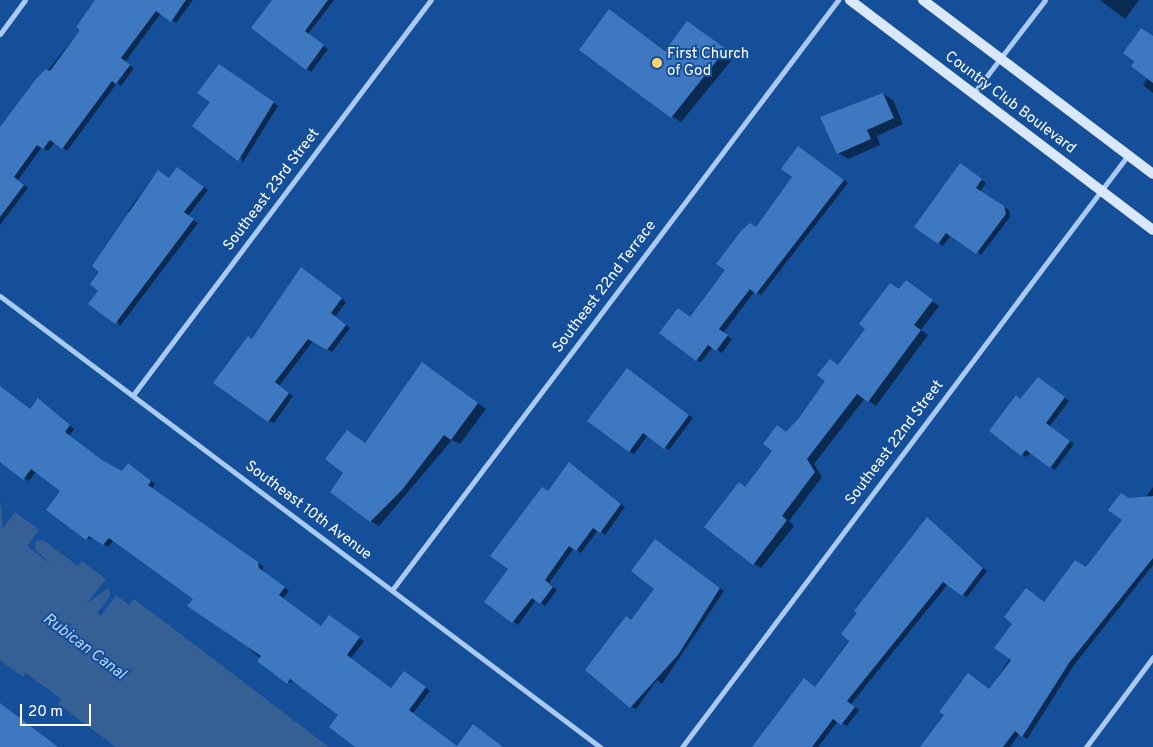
<!DOCTYPE html>
<style>
body{margin:0}
#map{position:relative;width:1153px;height:747px;overflow:hidden;background:#154f9a;font-family:Overpass,sans-serif}
div>[style]{position:absolute}
.water>*{inset:0;background:#365f96}
.pier>*{inset:0;background:#154f9a}
.shadow>*{inset:0;background:#0007}
.building>*{inset:0;background:#3d78c1}
.street>*{height:5px;margin:-2.5px;padding:0 2.5px;transform-origin:2.5px;border-radius:2.5px;background:#a9caf3}
.secondary>*{height:10px;margin:-5px;padding:0 5px;transform-origin:5px;border-radius:5px;background:#d9e8fc}
.dots>*{width:14px;height:14px;translate:-50% -50%;box-sizing:border-box;border:2px solid #154f9a;border-radius:50%}
span{translate:-50% -50%;white-space:nowrap;text-align:center;line-height:1.15;-webkit-text-stroke:4px #154f9a;paint-order:stroke}
.poi-label{font-size:15px;color:#fff}
.left{translate:0 -50%;text-align:left}
.street-label{font-size:15px;color:#fff}
.water-label{font-size:16px;color:#b6d4f9;font-style:italic}
.scale{position:absolute;left:20px;top:704px;width:71px;height:22px;box-sizing:border-box;border:2px solid #fff;border-top:0;padding-left:6px;font-size:15px;line-height:18px;white-space:nowrap;color:#fff;-webkit-text-stroke:4px #154f9a;paint-order:stroke}
</style>
<div id="map">
<div class="water">
<div style="clip-path:polygon(0 501px,166px 623px,329px 747px,116px 747px,93px 730px,0 660px)"></div>
</div>
<div class="pier">
<div style="clip-path:polygon(0 499px,21px 513px,15px 512px,3px 528px)"></div>
<div style="clip-path:polygon(26px 517px,83px 559px,78px 566px,43px 540px,35px 542px,36px 550px,52px 565px,27px 546px,39px 530px)"></div>
<div style="clip-path:polygon(106px 579px,135px 597px,129px 605px,116px 595px,101px 616px,97px 613px,110px 596px,109px 588px,86px 604px)"></div>
<div style="clip-path:polygon(11px 668px,23px 677px,26px 673px,61px 699px,56px 706px)"></div>
</div>
<div class="shadow">
<div style="clip-path:polygon(105px 0,193px 0,176px 23px,161px 13px,125px 62px,134px 68px,121px 86px,117px 83px,67px 151px,55px 142px,48px 151px,42px 147px,18px 180px,28px 188px,0 225px,0 129px)"></div>
<div style="clip-path:polygon(274px 0,334px 0,308px 34px,328px 49px,311px 72px,252px 28px)"></div>
<div style="clip-path:polygon(1100px 0,1139px 0,1125px 19px)"></div>
<div style="clip-path:polygon(610px 11px,666px 51px,688px 23px,735px 56px,681px 122px,671px 116px)"></div>
<div style="clip-path:polygon(1153px 38px,1153px 93px,1143px 85px,1148px 78px,1124px 53px)"></div>
<div style="clip-path:polygon(224px 68px,278px 106px,243px 162px,212px 102px)"></div>
<div style="clip-path:polygon(883px 94px,893px 100px,903px 124px,877px 136px,880px 145px,848px 159px,838px 153px)"></div>
<div style="clip-path:polygon(803px 150px,848px 183px,761px 295px,755px 291px,723px 333px,732px 339px,722px 353px,713px 347px,701px 362px,696px 360px,690px 318px,794px 177px)"></div>
<div style="clip-path:polygon(965px 167px,986px 183px,980px 192px,1009px 210px,1010px 217px,981px 255px,951px 235px,943px 246px,939px 243px)"></div>
<div style="clip-path:polygon(158px 171px,170px 179px,182px 171px,208px 190px,188px 216px,198px 223px,120px 326px,100px 290px,101px 271px,132px 214px,128px 211px)"></div>
<div style="clip-path:polygon(306px 271px,346px 302px,335px 317px,350px 328px,332px 352px,313px 341px,279px 386px,293px 396px,274px 423px,269px 421px,253px 341px)"></div>
<div style="clip-path:polygon(914px 286px,939px 306px,921px 330px,928px 335px,876px 406px,865px 398px,814px 464px,822px 477px,789px 521px,794px 526px,761px 568px,754px 564px,746px 488px,900px 290px)"></div>
<div style="clip-path:polygon(423px 363px,486px 409px,460px 444px,452px 440px,379px 526px,371px 521px,366px 444px)"></div>
<div style="clip-path:polygon(632px 372px,693px 418px,669px 450px,648px 435px,634px 454px,629px 451px)"></div>
<div style="clip-path:polygon(1043px 381px,1069px 401px,1050px 426px,1074px 444px,1055px 470px,1031px 452px,1027px 457px,1022px 455px,1021px 400px)"></div>
<div style="clip-path:polygon(0 387px,30px 410px,38px 399px,43px 402px,74px 429px,69px 436px,106px 464px,122px 473px,133px 467px,155px 484px,152px 489px,263px 566px,263px 572px,289px 591px,283px 598px,322px 627px,334px 619px,364px 641px,351px 658px,392px 689px,409px 675px,430px 691px,413px 713px,457px 747px,498px 747px,357px 747px,340px 715px,295px 681px,287px 683px,195px 599px,114px 540px,108px 547px,94px 538px,87px 539px,62px 491px,36px 472px,29px 481px,24px 478px)"></div>
<div style="clip-path:polygon(574px 466px,625px 507px,605px 535px,598px 530px,581px 553px,574px 548px,549px 583px,557px 590px,545px 606px,536px 600px,518px 625px,485px 602px,510px 569px,548px 492px)"></div>
<div style="clip-path:polygon(1153px 487px,1153px 565px,1074px 665px,1027px 739px,1019px 734px,1010px 747px,922px 747px,990px 690px,1044px 603px,1086px 568px,1123px 519px,1129px 500px,1145px 498px)"></div>
<div style="clip-path:polygon(932px 522px,987px 571px,967px 597px,948px 584px,851px 704px,859px 710px,847px 726px,838px 721px,818px 747px,754px 747px,815px 688px)"></div>
<div style="clip-path:polygon(660px 543px,724px 591px,662px 684px,657px 680px,636px 709px,631px 707px,631px 621px,656px 588px)"></div>
</div>
<div class="building">
<div style="clip-path:polygon(95px 0,186px 0,171px 22px,156px 11px,121px 58px,130px 65px,116px 84px,112px 81px,62px 149px,50px 140px,43px 149px,37px 145px,14px 177px,24px 185px,0 217px,0 127px,36px 79px,46px 69px,50px 71px,80px 30px,76px 27px)"></div>
<div style="clip-path:polygon(272px 0,328px 0,305px 31px,324px 45px,306px 70px,251px 28px)"></div>
<div style="clip-path:polygon(609px 9px,665px 51px,687px 21px,726px 49px,671px 118px,579px 50px)"></div>
<div style="clip-path:polygon(1141px 28px,1153px 36px,1153px 83px,1131px 66px,1134px 62px,1123px 53px)"></div>
<div style="clip-path:polygon(219px 64px,274px 102px,238px 161px,192px 126px,210px 102px,197px 93px)"></div>
<div style="clip-path:polygon(883px 93px,894px 118px,867px 130px,871px 139px,837px 154px,820px 117px)"></div>
<div style="clip-path:polygon(798px 146px,844px 180px,756px 294px,750px 289px,719px 329px,728px 335px,716px 351px,708px 345px,696px 361px,659px 333px,678px 308px,690px 317px,725px 270px,716px 264px,741px 231px,750px 223px,756px 227px,792px 177px,781px 169px)"></div>
<div style="clip-path:polygon(960px 163px,982px 179px,976px 188px,1004px 206px,1006px 214px,976px 254px,946px 233px,938px 244px,914px 227px)"></div>
<div style="clip-path:polygon(177px 167px,204px 187px,184px 212px,194px 219px,115px 324px,88px 304px,98px 291px,90px 284px,99px 272px,92px 266px,158px 170px,169px 178px)"></div>
<div style="clip-path:polygon(301px 267px,342px 298px,331px 313px,346px 325px,327px 350px,308px 339px,275px 382px,289px 393px,268px 422px,213px 383px,248px 336px,252px 339px)"></div>
<div style="clip-path:polygon(906px 280px,933px 300px,914px 325px,921px 330px,868px 402px,857px 394px,807px 459px,815px 472px,782px 516px,787px 520px,753px 565px,704px 527px,739px 482px,745px 487px,772px 451px,763px 444px,777px 425px,786px 432px,799px 418px,825px 381px,817px 375px,830px 359px,838px 365px,865px 329px,859px 324px,890px 283px,899px 289px)"></div>
<div style="clip-path:polygon(422px 362px,478px 403px,451px 440px,444px 435px,402px 490px,370px 522px,330px 492px,343px 473px,325px 459px,347px 430px,365px 443px)"></div>
<div style="clip-path:polygon(627px 368px,689px 415px,664px 449px,643px 433px,629px 452px,587px 421px)"></div>
<div style="clip-path:polygon(1038px 377px,1065px 397px,1046px 423px,1070px 441px,1050px 468px,1026px 450px,1021px 456px,989px 431px,1016px 395px,1020px 399px)"></div>
<div style="clip-path:polygon(0 386px,30px 409px,38px 398px,70px 425px,65px 432px,102px 460px,122px 471px,128px 463px,151px 481px,148px 485px,258px 562px,259px 568px,285px 587px,279px 595px,321px 626px,329px 615px,360px 637px,347px 655px,391px 688px,404px 671px,426px 687px,409px 710px,457px 746px,473px 724px,503px 747px,355px 747px,329px 727px,338px 715px,290px 679px,287px 684px,257px 661px,261px 656px,187px 606px,193px 599px,109px 538px,103px 545px,89px 536px,86px 540px,46px 510px,60px 491px,31px 469px,23px 480px,0 462px)"></div>
<div style="clip-path:polygon(569px 462px,621px 504px,600px 533px,593px 528px,576px 551px,569px 546px,545px 580px,553px 587px,540px 604px,532px 598px,512px 623px,484px 602px,508px 569px,490px 556px,542px 487px,548px 491px)"></div>
<div style="clip-path:polygon(1121px 493px,1129px 498px,1153px 496px,1153px 558px,1069px 663px,1022px 737px,1015px 731px,1003px 747px,920px 747px,944px 715px,939px 712px,968px 673px,989px 689px,1011px 660px,994px 648px,1012px 624px,1004px 617px,1026px 588px,1044px 602px,1075px 560px,1086px 567px,1122px 520px,1108px 510px)"></div>
<div style="clip-path:polygon(927px 517px,983px 568px,962px 596px,943px 582px,847px 701px,855px 707px,841px 725px,833px 719px,812px 747px,752px 747px,804px 678px,815px 687px,849px 641px,841px 634px,857px 613px,854px 611px)"></div>
<div style="clip-path:polygon(655px 539px,720px 588px,678px 655px,630px 708px,585px 670px,626px 616px,631px 620px,654px 589px,631px 571px)"></div>
<div style="clip-path:polygon(0 703px,58px 747px,0 747px)"></div>
</div>
<div class="street">
<div style="left:0;top:34px;width:42px;rotate:-53.7deg"></div>
<div style="left:973px;top:94px;width:118px;rotate:-52.5deg"></div>
<div style="left:0;top:296px;width:751px;rotate:36.93deg"></div>
<div style="left:133px;top:395px;width:495px;rotate:-53deg"></div>
<div style="left:392px;top:590px;width:740px;rotate:-52.91deg"></div>
<div style="left:682px;top:747px;width:741px;rotate:-53.01deg"></div>
<div style="left:1086px;top:747px;width:112px;rotate:-53.3deg"></div>
</div>
<div class="secondary">
<div style="left:850px;top:0;width:380px;rotate:37.2deg"></div>
<div style="left:923px;top:0;width:288px;rotate:37.1deg"></div>
</div>
<div class="dots">
<div style="left:657px;top:63px;background:#ffd46b"></div>
</div>
<div class="poi-label">
<span class="left" style="left:667px;top:63px">First Church<br>of God</span>
</div>
<div class="street-label">
<span style="left:1010px;top:103px;rotate:37deg">Country Club Boulevard</span>
<span style="left:272px;top:190px;rotate:-53deg">Southeast 23rd Street</span>
<span style="left:605px;top:287px;rotate:-53deg">Southeast 22nd Terrace</span>
<span style="left:895px;top:443px;rotate:-53deg">Southeast 22nd Street</span>
<span style="left:308px;top:511px;rotate:37deg">Southeast 10th Avenue</span>
</div>
<div class="water-label">
<span style="left:84px;top:647px;rotate:37deg">Rubican Canal</span>
</div>
<div class="scale">20 m</div>
</div>
